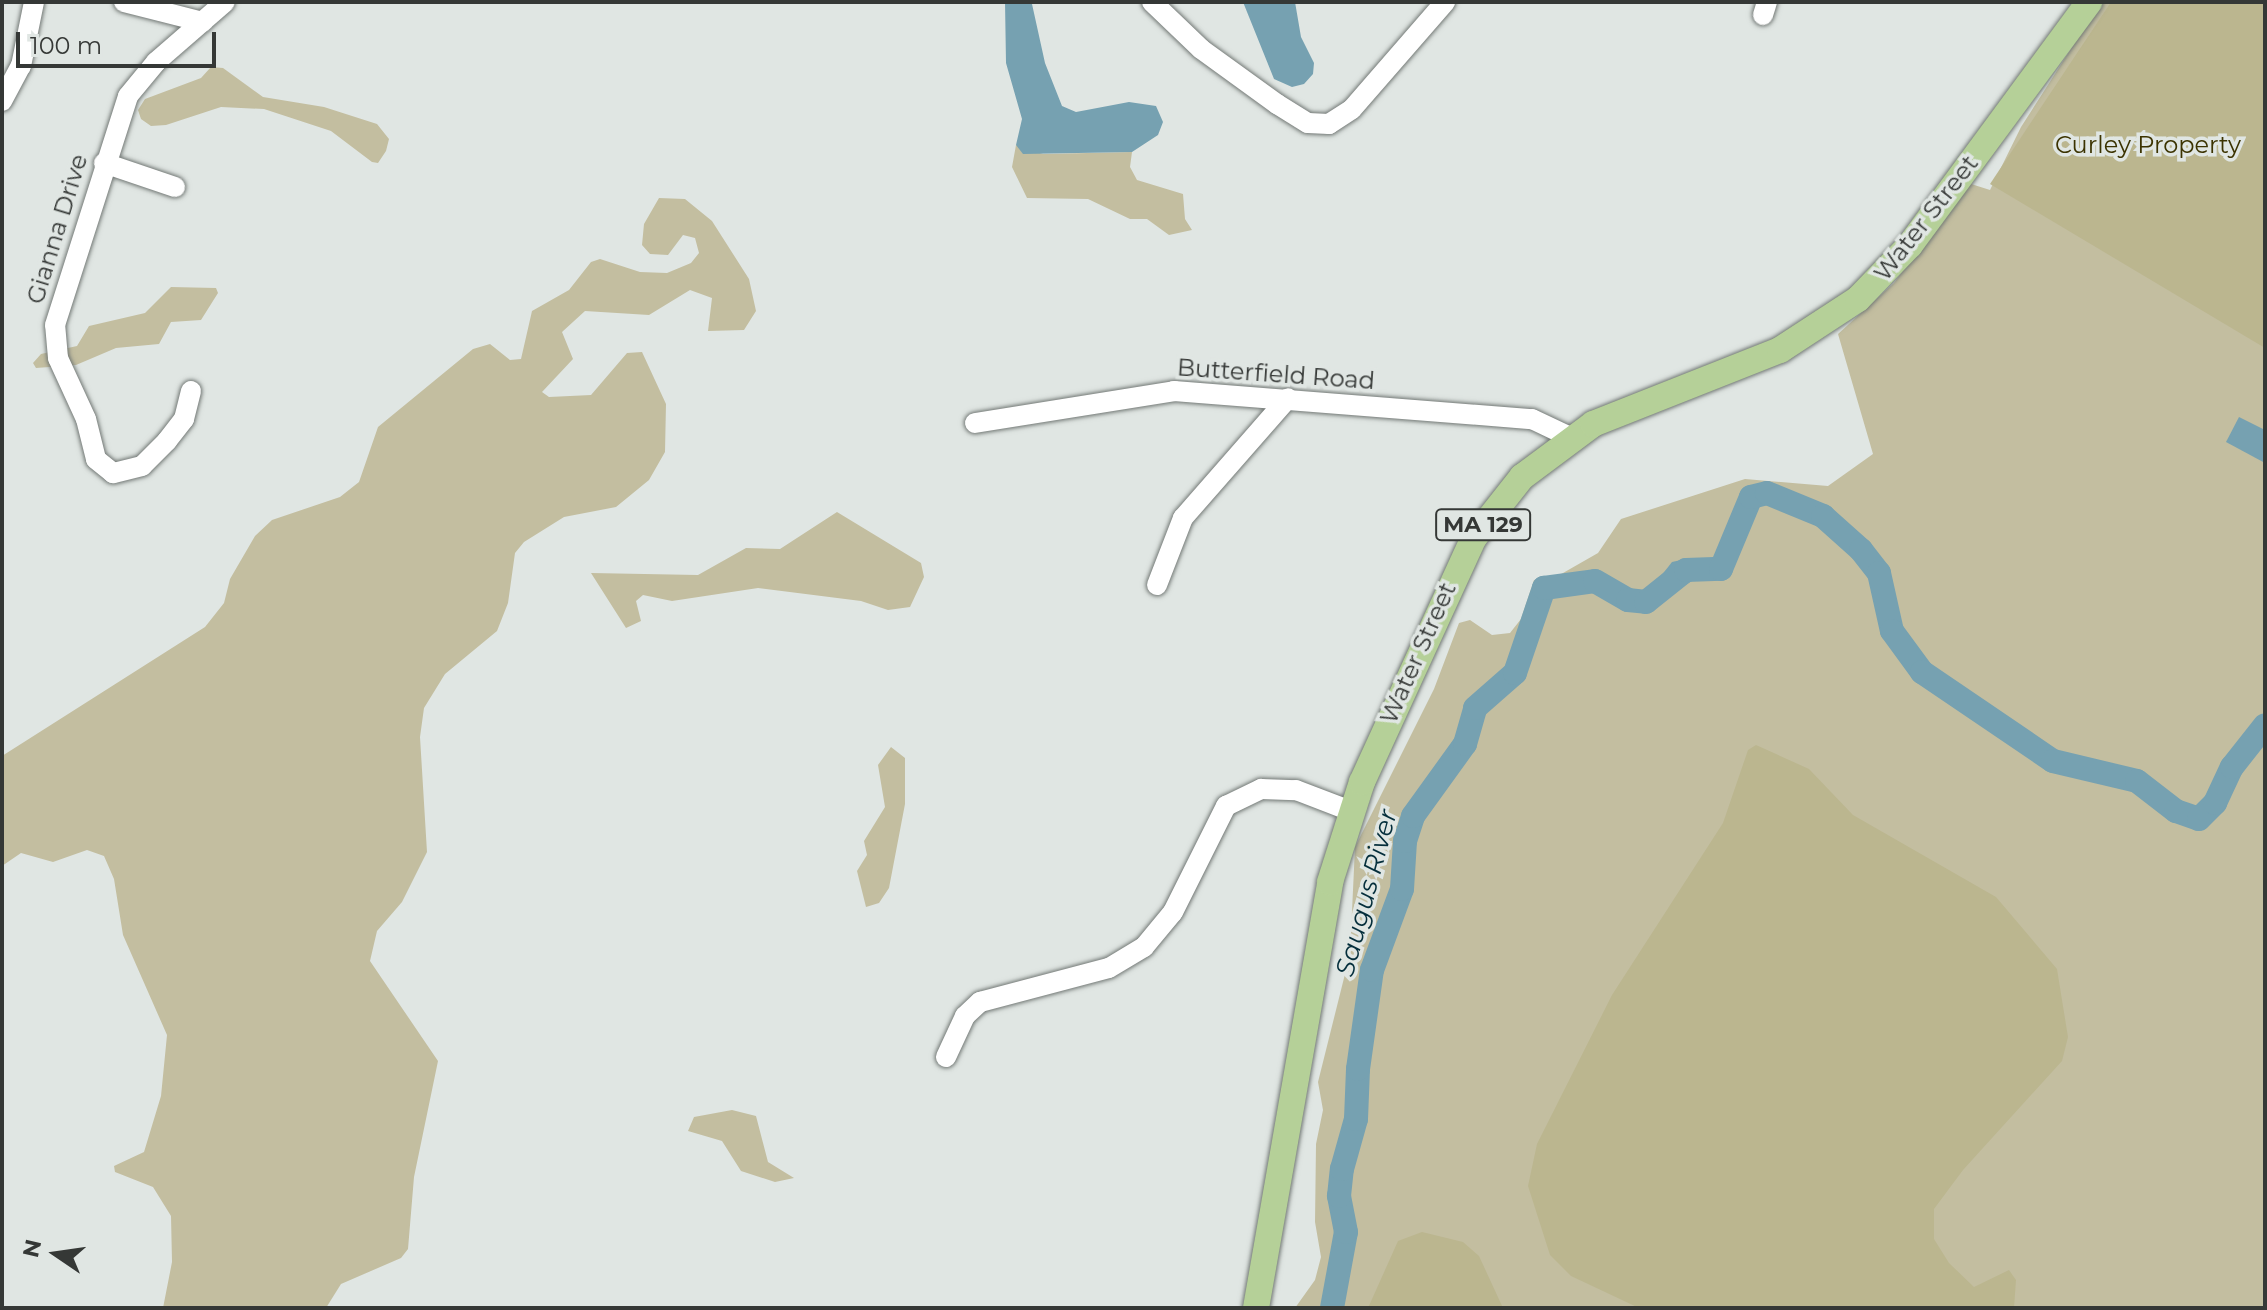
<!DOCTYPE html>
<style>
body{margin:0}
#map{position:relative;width:2267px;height:1310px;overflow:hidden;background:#e0e6e3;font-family:Montserrat,sans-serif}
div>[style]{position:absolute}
.green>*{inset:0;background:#c3bea0}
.forest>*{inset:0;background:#bbb68f}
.water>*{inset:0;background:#76a1b1}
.river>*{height:24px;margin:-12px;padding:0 12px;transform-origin:12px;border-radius:12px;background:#76a1b1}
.roads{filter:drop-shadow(0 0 2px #737976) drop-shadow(0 0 2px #737976)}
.minor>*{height:20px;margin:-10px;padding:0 10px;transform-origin:10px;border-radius:10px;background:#fff}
.major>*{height:26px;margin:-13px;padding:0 13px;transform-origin:13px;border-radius:13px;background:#b5d098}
span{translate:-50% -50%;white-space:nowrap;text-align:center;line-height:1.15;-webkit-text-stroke:7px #e0e6e3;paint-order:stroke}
.shield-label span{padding:2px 6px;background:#e0e6e3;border:2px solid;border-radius:6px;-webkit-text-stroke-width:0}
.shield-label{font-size:22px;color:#353836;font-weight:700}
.park-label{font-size:24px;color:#3b3301}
.street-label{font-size:24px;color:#353836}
.water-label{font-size:26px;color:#042e3b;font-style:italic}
.frame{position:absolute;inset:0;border:4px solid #353836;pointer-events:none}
.north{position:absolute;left:16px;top:1214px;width:80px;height:80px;-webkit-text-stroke:6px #e0e6e3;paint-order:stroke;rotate:283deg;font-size:22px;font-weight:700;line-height:32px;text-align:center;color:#353836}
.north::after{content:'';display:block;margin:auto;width:28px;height:36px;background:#353836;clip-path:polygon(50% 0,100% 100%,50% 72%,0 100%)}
.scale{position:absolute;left:16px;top:32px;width:200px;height:36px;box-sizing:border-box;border:4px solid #353836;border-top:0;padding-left:10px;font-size:24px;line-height:28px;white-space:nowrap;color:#353836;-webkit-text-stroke:6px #e0e6e3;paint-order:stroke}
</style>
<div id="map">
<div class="green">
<div style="clip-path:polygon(2101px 2px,2265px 2px,2265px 1308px,1295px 1308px,1315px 1280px,1321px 1257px,1315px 1222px,1316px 1144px,1323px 1110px,1318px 1082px,1350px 954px,1355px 847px,1434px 689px,1459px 623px,1470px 620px,1492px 635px,1510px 633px,1521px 619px,1534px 580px,1556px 577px,1598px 553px,1621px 519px,1745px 479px,1828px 486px,1873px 454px,1838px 334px,1894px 283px,1968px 183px,1990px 190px,2021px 127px)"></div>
<div style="clip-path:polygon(211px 67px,223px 68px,263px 97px,324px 107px,377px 124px,389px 139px,386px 151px,378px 163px,372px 162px,331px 131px,264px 109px,221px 107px,166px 125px,151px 126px,141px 119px,138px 110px,145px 99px,201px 78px)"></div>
<div style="clip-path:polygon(1016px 145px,1043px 154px,1132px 152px,1130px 167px,1137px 180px,1183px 194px,1185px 219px,1192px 230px,1169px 235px,1147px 219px,1130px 219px,1088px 199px,1027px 198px,1012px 167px)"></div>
<div style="clip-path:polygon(659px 198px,685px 199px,712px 221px,749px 279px,756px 311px,744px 330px,708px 331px,712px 298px,690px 290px,649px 315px,585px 311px,562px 332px,573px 359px,542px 392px,549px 397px,591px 395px,627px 353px,642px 352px,666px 404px,665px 452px,649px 480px,616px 507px,564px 517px,524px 542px,515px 553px,508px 603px,497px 631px,445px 674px,424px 708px,420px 737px,427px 852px,402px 902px,377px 931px,370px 961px,438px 1061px,414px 1177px,408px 1249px,401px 1258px,341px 1284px,326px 1308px,163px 1308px,172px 1262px,171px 1216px,153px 1187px,115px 1172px,114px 1166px,144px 1152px,161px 1096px,167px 1035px,123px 935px,114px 879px,104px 856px,87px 850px,53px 862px,21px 853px,2px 866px,2px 756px,205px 627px,224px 603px,230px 579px,255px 536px,272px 520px,340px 497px,359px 482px,378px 427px,473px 349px,490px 344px,510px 360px,521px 359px,532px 311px,569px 290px,591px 262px,600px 259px,640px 272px,667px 273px,691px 263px,699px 253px,695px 238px,683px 235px,668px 255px,650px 254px,642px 245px,644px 224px)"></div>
<div style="clip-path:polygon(171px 287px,216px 288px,218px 293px,201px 320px,171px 322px,159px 344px,116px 348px,76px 365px,36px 368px,33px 363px,41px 354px,77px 346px,89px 326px,145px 313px)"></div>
<div style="clip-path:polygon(837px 512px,921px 563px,924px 577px,910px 607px,888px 610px,861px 601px,758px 588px,672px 601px,643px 595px,636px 601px,641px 621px,626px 628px,591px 573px,698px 575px,746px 548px,780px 549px)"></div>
<div style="clip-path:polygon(891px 747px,905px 758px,905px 804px,889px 888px,879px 903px,866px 907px,857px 871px,867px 855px,864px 841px,885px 807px,878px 765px)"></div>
<div style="clip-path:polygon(732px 1110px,756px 1116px,768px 1162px,794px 1178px,775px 1182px,741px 1171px,722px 1141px,688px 1131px,694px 1117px)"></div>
</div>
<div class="forest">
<div style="clip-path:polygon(2111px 2px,2265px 2px,2265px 348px,1990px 184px)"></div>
<div style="clip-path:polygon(1756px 745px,1809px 769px,1853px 815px,1996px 897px,2057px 969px,2068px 1037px,2062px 1061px,1963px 1170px,1934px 1209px,1934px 1239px,1949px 1263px,1974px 1287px,2009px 1270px,2016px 1280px,2014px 1308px,1639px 1308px,1571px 1276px,1550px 1255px,1528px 1186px,1537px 1144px,1612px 995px,1723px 823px,1748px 750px)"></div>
<div style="clip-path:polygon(1422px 1232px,1463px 1242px,1479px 1256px,1503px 1308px,1368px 1308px,1398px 1241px)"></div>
</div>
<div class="water">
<div style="clip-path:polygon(1005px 2px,1032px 4px,1045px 63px,1062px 106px,1076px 112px,1129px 102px,1156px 106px,1163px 122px,1158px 135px,1132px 152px,1023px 154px,1016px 145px,1022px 119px,1006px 63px)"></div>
<div style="clip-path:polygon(1243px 2px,1295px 2px,1301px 37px,1314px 63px,1313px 74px,1304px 84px,1292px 87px,1274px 79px)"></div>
<div style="clip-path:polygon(2239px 417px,2265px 430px,2265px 463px,2226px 442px)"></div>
<div style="clip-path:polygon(1690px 558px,1711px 570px,1654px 603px,1639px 604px,1672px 562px)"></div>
</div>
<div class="river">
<div style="left:1332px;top:1308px;width:77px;rotate:-79.6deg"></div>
<div style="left:1346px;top:1232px;width:37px;rotate:-101deg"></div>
<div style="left:1339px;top:1196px;width:27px;rotate:-84deg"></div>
<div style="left:1342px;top:1169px;width:52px;rotate:-74.4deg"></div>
<div style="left:1356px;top:1119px;width:50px;rotate:-87.7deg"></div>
<div style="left:1358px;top:1069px;width:100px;rotate:-82deg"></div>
<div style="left:1372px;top:970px;width:86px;rotate:-69.7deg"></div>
<div style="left:1402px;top:889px;width:48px;rotate:-86.4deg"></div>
<div style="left:1405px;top:841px;width:26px;rotate:-72deg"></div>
<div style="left:1413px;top:816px;width:89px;rotate:-54.2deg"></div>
<div style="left:1465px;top:744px;width:37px;rotate:-74deg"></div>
<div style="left:1475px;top:708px;width:53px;rotate:-41.2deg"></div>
<div style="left:1515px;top:673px;width:90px;rotate:-71.2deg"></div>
<div style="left:1544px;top:588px;width:51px;rotate:-7.8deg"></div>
<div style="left:1595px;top:581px;width:38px;rotate:30deg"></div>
<div style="left:1628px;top:600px;width:18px;rotate:6deg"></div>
<div style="left:1646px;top:602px;width:51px;rotate:-38.7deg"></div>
<div style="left:1686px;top:570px;width:35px;rotate:-2deg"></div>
<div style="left:1721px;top:569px;width:78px;rotate:-67.4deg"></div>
<div style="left:1751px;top:497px;width:16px;rotate:-14deg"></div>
<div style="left:1767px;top:493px;width:61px;rotate:22.3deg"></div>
<div style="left:1823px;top:516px;width:51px;rotate:41.8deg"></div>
<div style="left:1861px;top:550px;width:29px;rotate:52deg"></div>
<div style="left:1879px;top:573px;width:59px;rotate:77.4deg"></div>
<div style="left:1892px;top:631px;width:51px;rotate:53.8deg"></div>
<div style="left:1922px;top:672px;width:158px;rotate:34.2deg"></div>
<div style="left:2053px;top:761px;width:86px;rotate:13.4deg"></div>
<div style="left:2137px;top:781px;width:49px;rotate:37.6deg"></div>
<div style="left:2176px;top:811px;width:24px;rotate:19deg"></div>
<div style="left:2199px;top:819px;width:23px;rotate:-45deg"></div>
<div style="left:2215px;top:803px;width:40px;rotate:-65deg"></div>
<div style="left:2232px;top:767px;width:53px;rotate:-51.8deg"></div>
</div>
<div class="roads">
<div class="minor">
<div style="left:124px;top:2px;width:81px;rotate:14.2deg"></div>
<div style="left:1152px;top:2px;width:68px;rotate:43.8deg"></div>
<div style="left:1201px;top:49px;width:94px;rotate:35.9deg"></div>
<div style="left:1277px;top:104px;width:36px;rotate:32deg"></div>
<div style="left:1308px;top:123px;width:21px;rotate:3deg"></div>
<div style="left:1329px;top:124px;width:27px;rotate:-33deg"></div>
<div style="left:1352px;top:109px;width:142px;rotate:-49deg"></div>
<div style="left:1763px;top:15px;width:14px;rotate:-73deg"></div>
<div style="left:2px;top:101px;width:40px;rotate:-62deg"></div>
<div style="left:21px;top:66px;width:65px;rotate:-78.5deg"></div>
<div style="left:104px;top:163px;width:75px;rotate:18.7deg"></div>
<div style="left:191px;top:391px;width:29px;rotate:104deg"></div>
<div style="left:184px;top:419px;width:28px;rotate:128deg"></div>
<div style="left:167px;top:441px;width:35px;rotate:135deg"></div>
<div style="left:142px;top:466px;width:30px;rotate:166deg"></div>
<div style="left:113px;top:473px;width:22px;rotate:-141deg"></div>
<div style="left:96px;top:459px;width:41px;rotate:-104deg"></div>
<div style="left:86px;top:419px;width:67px;rotate:-114.7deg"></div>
<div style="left:58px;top:358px;width:33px;rotate:-95deg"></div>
<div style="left:55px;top:325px;width:240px;rotate:-72.3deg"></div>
<div style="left:128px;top:96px;width:44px;rotate:-50.5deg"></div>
<div style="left:156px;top:62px;width:91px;rotate:-41deg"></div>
<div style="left:975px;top:423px;width:202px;rotate:-9.1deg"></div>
<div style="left:1174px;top:391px;width:359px;rotate:4.5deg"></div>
<div style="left:1532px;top:419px;width:44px;rotate:25.4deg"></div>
<div style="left:1157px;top:585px;width:72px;rotate:-68.8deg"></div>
<div style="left:1183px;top:518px;width:159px;rotate:-48.8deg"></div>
<div style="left:946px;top:1057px;width:45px;rotate:-65.1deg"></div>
<div style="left:965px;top:1016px;width:21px;rotate:-43deg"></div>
<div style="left:980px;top:1002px;width:133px;rotate:-14.8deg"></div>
<div style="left:1109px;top:968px;width:41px;rotate:-31deg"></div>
<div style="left:1144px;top:947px;width:45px;rotate:-50.4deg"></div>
<div style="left:1173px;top:912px;width:119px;rotate:-63.4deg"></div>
<div style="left:1226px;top:806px;width:39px;rotate:-26deg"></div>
<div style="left:1261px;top:789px;width:35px;rotate:2deg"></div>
<div style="left:1296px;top:790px;width:59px;rotate:20.9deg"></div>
</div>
<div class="major">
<div style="left:1256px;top:1308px;width:432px;rotate:-80.1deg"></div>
<div style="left:1330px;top:882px;width:105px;rotate:-72.3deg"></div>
<div style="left:1362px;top:782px;width:267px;rotate:-65.4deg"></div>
<div style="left:1473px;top:539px;width:79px;rotate:-51.7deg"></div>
<div style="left:1522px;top:477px;width:89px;rotate:-36.7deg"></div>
<div style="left:1593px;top:424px;width:201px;rotate:-21.6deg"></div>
<div style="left:1780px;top:350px;width:93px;rotate:-33.2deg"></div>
<div style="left:1858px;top:299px;width:75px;rotate:-46.1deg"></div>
<div style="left:1910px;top:245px;width:302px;rotate:-53.6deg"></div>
</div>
</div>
<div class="shield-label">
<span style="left:1483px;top:525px">MA 129</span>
</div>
<div class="park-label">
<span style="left:2148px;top:145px">Curley Property</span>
</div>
<div class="street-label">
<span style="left:1926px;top:218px;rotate:-52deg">Water Street</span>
<span style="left:57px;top:229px;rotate:-73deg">Gianna Drive</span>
<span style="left:1276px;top:374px;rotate:4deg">Butterfield Road</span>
<span style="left:1418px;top:653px;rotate:-66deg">Water Street</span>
</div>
<div class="water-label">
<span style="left:1367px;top:893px;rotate:-75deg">Saugus River</span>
</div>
<div class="frame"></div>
<div class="north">N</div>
<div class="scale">100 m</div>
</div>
